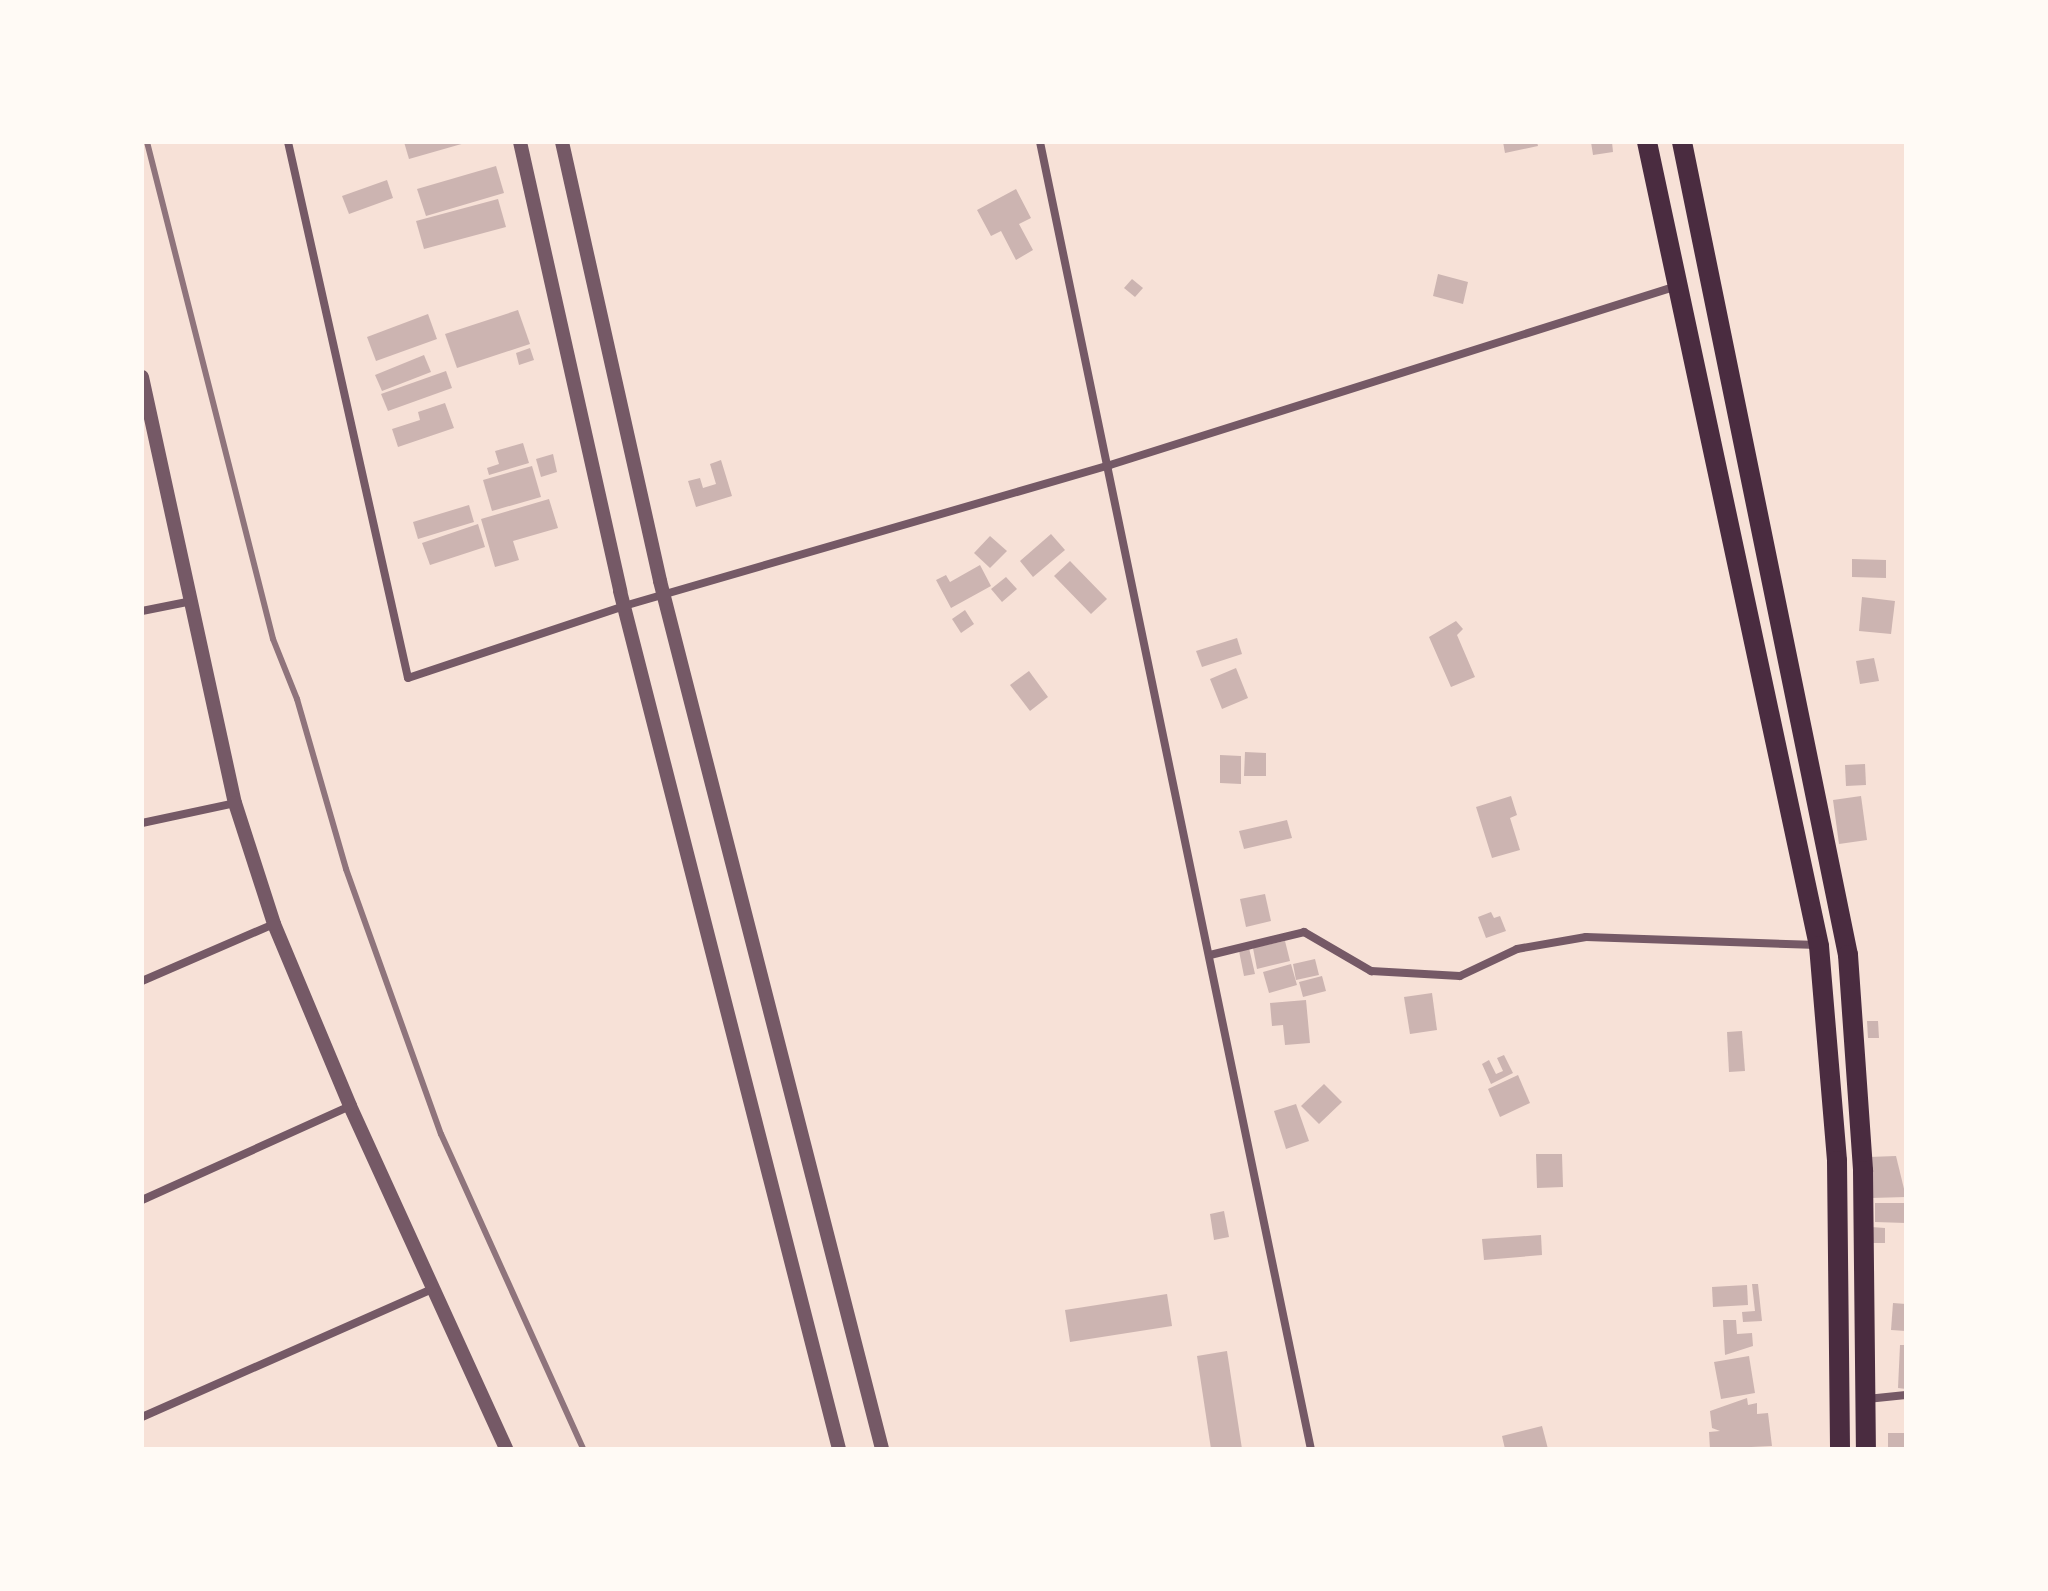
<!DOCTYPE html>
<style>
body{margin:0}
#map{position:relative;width:2048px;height:1591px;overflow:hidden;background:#f7e1d7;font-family:Manrope,sans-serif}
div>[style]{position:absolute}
.building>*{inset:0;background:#ccb4b1}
.minor>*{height:8px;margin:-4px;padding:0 4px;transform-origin:4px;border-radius:4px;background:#755966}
.tertiary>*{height:14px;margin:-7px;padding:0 7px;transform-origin:7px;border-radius:7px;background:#755966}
.trunk>*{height:20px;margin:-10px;padding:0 10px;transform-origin:10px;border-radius:10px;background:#4a2c40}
.rail>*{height:6px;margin:-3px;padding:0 3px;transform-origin:3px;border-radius:3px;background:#8f747c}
span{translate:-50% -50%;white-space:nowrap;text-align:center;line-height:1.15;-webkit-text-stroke:8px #fffaf5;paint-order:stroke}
.frame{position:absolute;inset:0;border:144px solid #fffaf5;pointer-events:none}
</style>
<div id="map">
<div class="building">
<div style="clip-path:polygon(404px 142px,465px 142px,465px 143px,409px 159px)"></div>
<div style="clip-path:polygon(1503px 142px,1537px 142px,1538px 146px,1505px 153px)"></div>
<div style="clip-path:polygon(1591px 142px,1612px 142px,1613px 152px,1593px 155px)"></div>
<div style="clip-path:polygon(496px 166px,504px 193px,426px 216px,417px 189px)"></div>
<div style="clip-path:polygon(387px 180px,393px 198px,349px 214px,342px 196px)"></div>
<div style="clip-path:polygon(1016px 189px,1031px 218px,1019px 224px,1033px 250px,1016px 260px,1001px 231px,991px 236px,977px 210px)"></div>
<div style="clip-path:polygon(498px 199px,506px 227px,424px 249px,416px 221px)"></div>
<div style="clip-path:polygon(1438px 274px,1468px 282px,1463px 304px,1433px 296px)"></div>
<div style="clip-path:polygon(1132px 279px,1143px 288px,1135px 297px,1124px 288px)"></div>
<div style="clip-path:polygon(518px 310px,530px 344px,457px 368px,445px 334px)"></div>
<div style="clip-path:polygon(428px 314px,437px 339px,376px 361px,367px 337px)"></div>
<div style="clip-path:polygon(530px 348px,534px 360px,519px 365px,516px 353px)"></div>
<div style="clip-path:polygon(424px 355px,431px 372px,382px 391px,375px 375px)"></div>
<div style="clip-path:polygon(446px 371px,452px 388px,388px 411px,381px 394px)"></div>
<div style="clip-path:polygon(445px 403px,454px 428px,398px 447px,392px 429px,420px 420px,418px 412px)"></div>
<div style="clip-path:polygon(523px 443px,529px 463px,489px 475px,487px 468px,499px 464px,495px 451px)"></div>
<div style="clip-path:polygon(553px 454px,557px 472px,541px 477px,536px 459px)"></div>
<div style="clip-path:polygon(721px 460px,732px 496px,696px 507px,688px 481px,700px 478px,703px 488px,716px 484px,710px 464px)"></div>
<div style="clip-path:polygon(532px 466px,541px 497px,492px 511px,483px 480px)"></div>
<div style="clip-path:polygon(549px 499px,558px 528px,513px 541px,519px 560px,495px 567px,481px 519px)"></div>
<div style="clip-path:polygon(469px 505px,474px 522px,418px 539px,413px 522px)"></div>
<div style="clip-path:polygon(478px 524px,485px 547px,430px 565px,422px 543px)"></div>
<div style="clip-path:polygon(1051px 534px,1065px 550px,1033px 577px,1020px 561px)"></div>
<div style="clip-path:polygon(990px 536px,1007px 551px,990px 568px,974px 553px)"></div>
<div style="clip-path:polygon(1852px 559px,1886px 560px,1886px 578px,1852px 577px)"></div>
<div style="clip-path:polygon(1070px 561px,1107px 599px,1091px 614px,1054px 576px)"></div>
<div style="clip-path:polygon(980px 565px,991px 586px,951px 608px,936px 580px,946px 575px,950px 582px)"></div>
<div style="clip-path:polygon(1006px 577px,1017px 589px,1002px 602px,991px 589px)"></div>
<div style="clip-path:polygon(1862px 597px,1895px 601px,1891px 634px,1859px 631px)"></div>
<div style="clip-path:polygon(965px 610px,974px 624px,961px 633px,952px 619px)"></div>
<div style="clip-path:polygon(1456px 621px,1463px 629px,1457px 635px,1475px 677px,1451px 687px,1429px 637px)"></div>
<div style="clip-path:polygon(1237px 638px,1242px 654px,1202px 667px,1196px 651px)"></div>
<div style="clip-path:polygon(1874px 658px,1879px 681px,1860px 684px,1856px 661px)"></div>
<div style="clip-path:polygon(1236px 668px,1248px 698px,1222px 709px,1210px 679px)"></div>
<div style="clip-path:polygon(1029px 671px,1048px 697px,1030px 711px,1010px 685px)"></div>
<div style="clip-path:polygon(1245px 752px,1266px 753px,1266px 776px,1244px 776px)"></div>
<div style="clip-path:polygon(1220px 755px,1241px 756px,1241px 784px,1220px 783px)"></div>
<div style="clip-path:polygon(1865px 764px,1866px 785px,1846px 786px,1845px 765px)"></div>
<div style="clip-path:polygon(1511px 796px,1517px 815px,1510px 818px,1520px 850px,1492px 858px,1476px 807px)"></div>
<div style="clip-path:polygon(1861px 796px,1867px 840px,1839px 844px,1833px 800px)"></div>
<div style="clip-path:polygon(1287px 820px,1292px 838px,1244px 849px,1239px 831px)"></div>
<div style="clip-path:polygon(1265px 894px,1271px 921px,1246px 927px,1240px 899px)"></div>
<div style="clip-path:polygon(1491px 912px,1494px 918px,1500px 916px,1506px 931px,1486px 938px,1478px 917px)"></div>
<div style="clip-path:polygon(1285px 941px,1290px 961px,1257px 969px,1253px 948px)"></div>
<div style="clip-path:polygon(1249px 948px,1255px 974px,1244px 976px,1239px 951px)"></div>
<div style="clip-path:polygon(1315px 959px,1319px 975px,1296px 980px,1293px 964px)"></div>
<div style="clip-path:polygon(1291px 964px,1297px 985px,1269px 993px,1263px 972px)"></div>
<div style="clip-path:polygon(1322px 976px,1326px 991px,1303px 997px,1299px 982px)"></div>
<div style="clip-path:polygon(1432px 993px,1437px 1030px,1410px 1034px,1404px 997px)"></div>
<div style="clip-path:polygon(1306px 1000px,1310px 1043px,1285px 1045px,1283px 1025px,1272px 1026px,1270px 1003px)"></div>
<div style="clip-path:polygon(1867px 1021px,1878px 1021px,1879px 1038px,1868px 1038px)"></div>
<div style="clip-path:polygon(1742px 1031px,1745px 1071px,1729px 1072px,1727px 1032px)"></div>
<div style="clip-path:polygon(1504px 1055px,1513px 1073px,1491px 1084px,1482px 1064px,1489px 1060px,1496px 1074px,1503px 1071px,1497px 1058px)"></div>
<div style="clip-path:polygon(1518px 1075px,1530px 1103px,1500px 1117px,1488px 1089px)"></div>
<div style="clip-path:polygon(1324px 1084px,1342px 1102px,1319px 1124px,1301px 1106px)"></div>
<div style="clip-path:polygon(1296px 1104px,1309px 1141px,1286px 1149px,1274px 1111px)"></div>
<div style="clip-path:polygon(1536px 1154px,1562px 1154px,1563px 1187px,1537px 1188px)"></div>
<div style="clip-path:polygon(1896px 1156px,1906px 1197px,1871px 1198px,1869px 1157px)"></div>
<div style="clip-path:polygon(1875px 1203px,1906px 1203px,1906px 1223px,1875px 1222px)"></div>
<div style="clip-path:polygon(1224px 1211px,1229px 1237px,1214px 1240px,1210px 1214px)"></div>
<div style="clip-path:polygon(1871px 1227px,1885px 1228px,1885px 1243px,1871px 1243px)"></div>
<div style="clip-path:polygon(1541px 1235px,1542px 1255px,1484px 1260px,1482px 1239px)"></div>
<div style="clip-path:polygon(1752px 1284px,1758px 1284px,1762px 1321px,1743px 1322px,1742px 1312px,1755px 1311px)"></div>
<div style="clip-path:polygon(1747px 1285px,1748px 1305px,1713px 1307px,1712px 1287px)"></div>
<div style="clip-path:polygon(1167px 1294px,1172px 1326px,1070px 1342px,1065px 1310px)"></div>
<div style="clip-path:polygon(1893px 1303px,1906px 1304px,1906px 1331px,1891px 1330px)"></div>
<div style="clip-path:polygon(1723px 1320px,1736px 1320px,1737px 1334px,1752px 1333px,1753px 1346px,1725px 1355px)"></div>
<div style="clip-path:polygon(1900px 1345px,1906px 1345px,1906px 1389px,1898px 1388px)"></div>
<div style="clip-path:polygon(1227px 1351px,1242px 1449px,1211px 1449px,1197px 1356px)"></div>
<div style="clip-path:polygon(1749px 1356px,1755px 1393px,1721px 1399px,1714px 1362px)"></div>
<div style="clip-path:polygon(1747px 1398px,1748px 1405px,1757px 1403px,1757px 1414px,1768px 1413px,1772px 1446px,1710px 1449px,1709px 1432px,1720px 1431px,1712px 1428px,1710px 1411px)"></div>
<div style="clip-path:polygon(1542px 1426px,1548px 1449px,1505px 1449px,1502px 1436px)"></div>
<div style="clip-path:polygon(1888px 1433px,1906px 1433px,1906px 1449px,1888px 1449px)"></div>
</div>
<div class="minor">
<div style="left:288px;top:142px;width:549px;rotate:77.38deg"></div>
<div style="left:408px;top:678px;width:228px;rotate:-18.4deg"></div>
<div style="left:624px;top:606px;width:506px;rotate:-16.18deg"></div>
<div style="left:1110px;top:465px;width:595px;rotate:-17.52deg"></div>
<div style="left:1040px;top:142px;width:1335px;rotate:78.29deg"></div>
<div style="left:142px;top:611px;width:51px;rotate:-11.3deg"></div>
<div style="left:142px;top:823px;width:95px;rotate:-12.1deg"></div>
<div style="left:1210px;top:955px;width:97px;rotate:-13.7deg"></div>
<div style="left:1304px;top:932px;width:78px;rotate:30.2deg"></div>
<div style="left:1371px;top:971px;width:89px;rotate:3.2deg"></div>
<div style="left:1460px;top:976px;width:63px;rotate:-25.3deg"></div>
<div style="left:1517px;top:949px;width:70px;rotate:-9.9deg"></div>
<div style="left:1586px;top:937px;width:232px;rotate:2deg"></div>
<div style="left:142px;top:981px;width:144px;rotate:-23.4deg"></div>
<div style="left:142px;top:1200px;width:228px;rotate:-24.3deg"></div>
<div style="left:1867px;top:1399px;width:39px;rotate:-6deg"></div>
<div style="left:142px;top:1417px;width:319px;rotate:-23.8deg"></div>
</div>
<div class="tertiary">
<div style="left:520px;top:142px;width:460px;rotate:77.4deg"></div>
<div style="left:620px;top:591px;width:886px;rotate:75.68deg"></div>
<div style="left:562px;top:142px;width:450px;rotate:77.4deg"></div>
<div style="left:660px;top:581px;width:896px;rotate:75.65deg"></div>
<div style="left:142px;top:377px;width:436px;rotate:77.7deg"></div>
<div style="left:235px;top:803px;width:127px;rotate:72.1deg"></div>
<div style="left:274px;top:924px;width:197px;rotate:67.3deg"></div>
<div style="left:350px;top:1106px;width:377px;rotate:65.5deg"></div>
</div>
<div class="trunk">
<div style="left:1647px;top:142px;width:822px;rotate:77.92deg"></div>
<div style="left:1819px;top:946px;width:216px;rotate:85.2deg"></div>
<div style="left:1837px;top:1161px;width:288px;rotate:89.4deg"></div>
<div style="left:1682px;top:142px;width:830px;rotate:78.46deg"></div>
<div style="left:1848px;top:955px;width:217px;rotate:86deg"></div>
<div style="left:1863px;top:1171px;width:278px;rotate:89.4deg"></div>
</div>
<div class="rail">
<div style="left:147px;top:142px;width:513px;rotate:75.77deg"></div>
<div style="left:273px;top:639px;width:65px;rotate:68.2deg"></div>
<div style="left:297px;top:699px;width:177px;rotate:73.9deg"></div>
<div style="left:346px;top:869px;width:282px;rotate:70.3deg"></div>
<div style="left:441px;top:1134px;width:346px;rotate:65.7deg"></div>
</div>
<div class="frame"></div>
</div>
